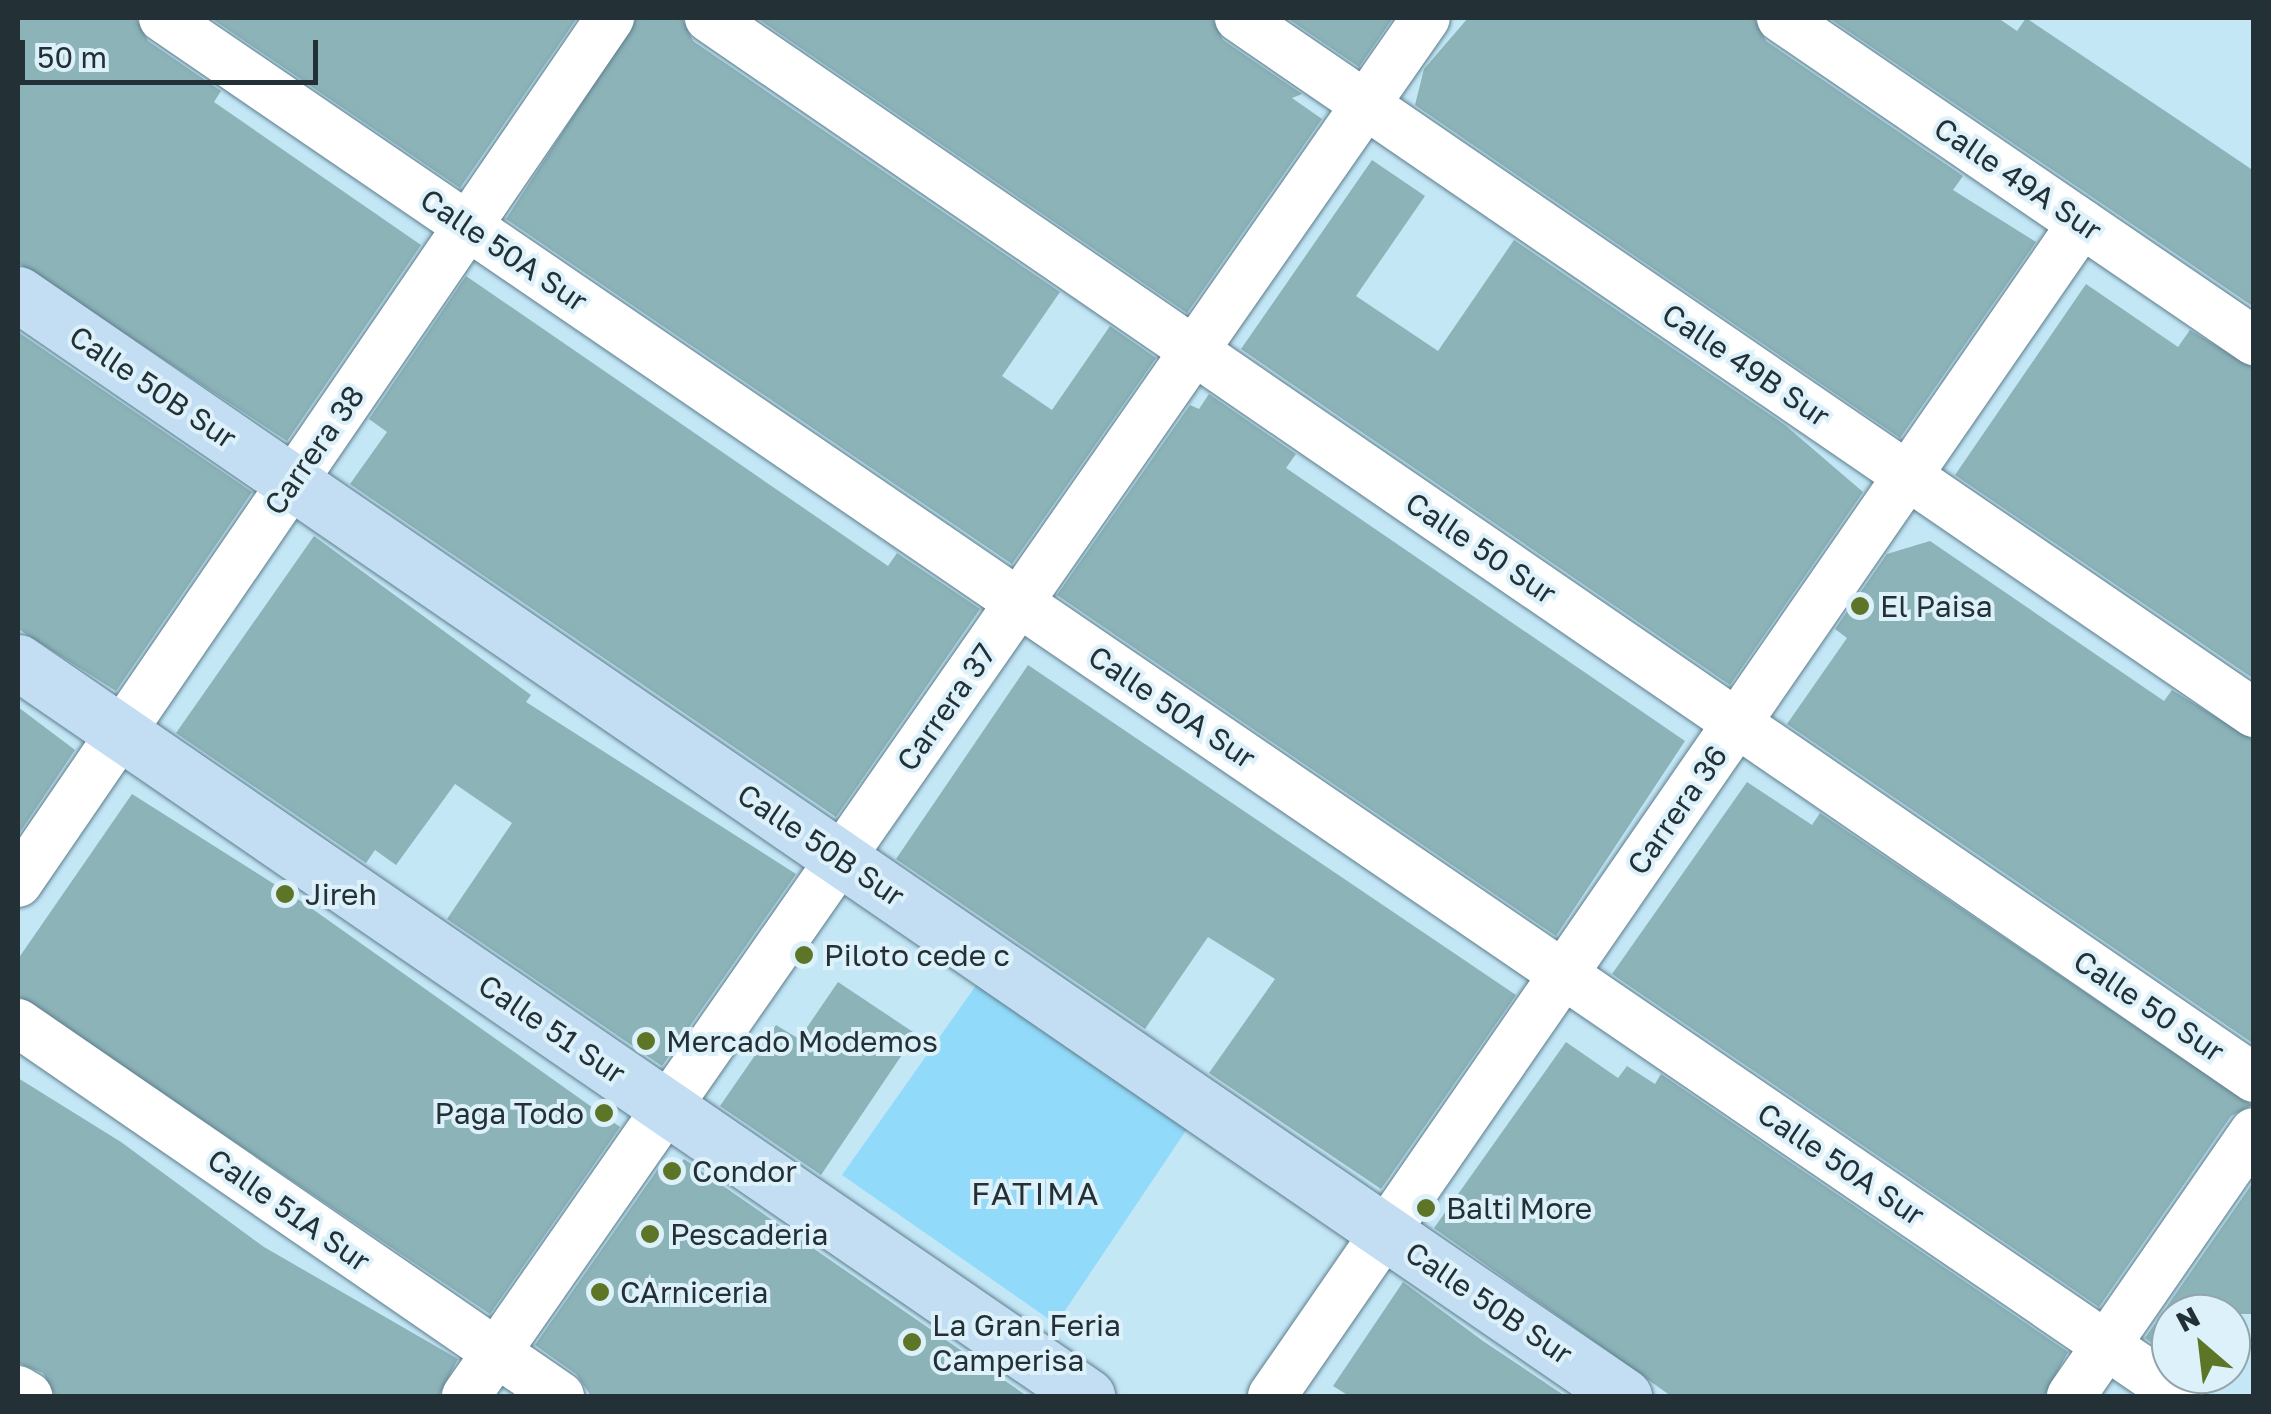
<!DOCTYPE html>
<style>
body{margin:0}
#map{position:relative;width:2271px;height:1414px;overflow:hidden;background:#c4e7f6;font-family:"Golos Text",sans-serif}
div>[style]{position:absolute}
.green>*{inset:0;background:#92daf9}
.building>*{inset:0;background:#8cb3b8}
.roads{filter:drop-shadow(0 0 2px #5d7d8b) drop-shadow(0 0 2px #5d7d8b)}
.street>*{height:48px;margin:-24px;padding:0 24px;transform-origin:24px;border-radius:24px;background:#fff}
.secondary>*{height:55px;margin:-27.5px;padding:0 27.5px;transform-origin:27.5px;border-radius:27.5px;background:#c3ddf3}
.dots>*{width:28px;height:28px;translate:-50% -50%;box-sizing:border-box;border:5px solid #ddf1fb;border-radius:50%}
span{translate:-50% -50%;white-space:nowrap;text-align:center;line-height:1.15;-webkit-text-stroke:8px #ddf1fb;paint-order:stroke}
.street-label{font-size:30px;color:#233036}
.poi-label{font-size:30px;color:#233036}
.left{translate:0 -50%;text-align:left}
.right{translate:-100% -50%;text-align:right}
.neighbourhood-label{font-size:32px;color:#233036;letter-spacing:2.5px}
.frame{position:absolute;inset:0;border:20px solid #233036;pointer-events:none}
.north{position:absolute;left:2151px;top:1294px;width:100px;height:100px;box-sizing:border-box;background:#ddf1fb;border:2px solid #93a4ac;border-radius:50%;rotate:332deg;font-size:28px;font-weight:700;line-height:40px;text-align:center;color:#233036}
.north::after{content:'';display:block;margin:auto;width:35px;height:45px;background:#5c7527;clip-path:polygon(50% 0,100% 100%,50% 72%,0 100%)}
.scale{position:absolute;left:20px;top:40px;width:298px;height:45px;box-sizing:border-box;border:5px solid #233036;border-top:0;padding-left:12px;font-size:30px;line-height:35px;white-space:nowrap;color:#233036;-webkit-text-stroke:8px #ddf1fb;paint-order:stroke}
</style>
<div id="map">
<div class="green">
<div style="clip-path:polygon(977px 984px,1187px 1129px,1056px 1324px,842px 1175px)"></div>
</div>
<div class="building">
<div style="clip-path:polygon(18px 18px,136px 18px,148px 41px,221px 91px,214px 102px,421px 245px,287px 441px,18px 263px)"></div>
<div style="clip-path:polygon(211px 18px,577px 18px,460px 188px)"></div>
<div style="clip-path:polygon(637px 18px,682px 18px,693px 41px,1060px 292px,1002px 376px,1052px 410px,1110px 326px,1156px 358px,1012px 564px,506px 219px)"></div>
<div style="clip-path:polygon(757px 18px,1212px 18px,1223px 40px,1302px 94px,1292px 98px,1322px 119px,1187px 313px)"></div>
<div style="clip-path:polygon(1287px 18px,1393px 18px,1359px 67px)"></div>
<div style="clip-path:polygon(1468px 18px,1754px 18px,1766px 41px,1963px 176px,1953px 190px,2036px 242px,1900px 438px,1415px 105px,1424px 69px)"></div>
<div style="clip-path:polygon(1829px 18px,1998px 18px,2017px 31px,2026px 18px,2195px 131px,2254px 171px,2254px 307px)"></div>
<div style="clip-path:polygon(1372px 160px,1425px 196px,1356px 296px,1438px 351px,1514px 240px,1785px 425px,1863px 492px,1730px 685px,1241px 349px)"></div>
<div style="clip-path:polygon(466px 276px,888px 566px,897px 553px,980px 609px,836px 817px,350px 484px,387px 432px,369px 419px)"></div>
<div style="clip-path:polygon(2086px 284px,2178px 347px,2190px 330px,2254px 368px,2254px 679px,1955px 475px)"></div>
<div style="clip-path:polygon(18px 332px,252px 492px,116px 691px,18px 629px)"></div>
<div style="clip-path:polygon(1209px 394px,1296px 454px,1286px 468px,1685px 741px,1556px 936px,1057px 595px,1190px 405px,1199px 409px)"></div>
<div style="clip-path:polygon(314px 536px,531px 695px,526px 702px,796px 874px,662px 1066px,447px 919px,512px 823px,455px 784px,396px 865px,375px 850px,366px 863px,176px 733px)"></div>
<div style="clip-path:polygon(1930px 541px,2164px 701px,2172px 690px,2254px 740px,2254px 1044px,1787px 724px,1847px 638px,1835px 629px,1887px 554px)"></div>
<div style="clip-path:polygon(1028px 665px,1516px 995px,1381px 1189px,1209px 1073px,1275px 979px,1208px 937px,1145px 1029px,896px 859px)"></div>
<div style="clip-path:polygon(18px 707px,75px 750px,18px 835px)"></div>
<div style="clip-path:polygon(1747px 782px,1812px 825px,1820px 813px,2252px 1105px,2231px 1116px,2099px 1307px,1612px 974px)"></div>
<div style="clip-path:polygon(132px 794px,304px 903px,620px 1127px,490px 1314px,18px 996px,18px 959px)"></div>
<div style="clip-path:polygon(838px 982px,916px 1034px,821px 1175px,720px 1106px,776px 1025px,799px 1039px)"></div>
<div style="clip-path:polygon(1566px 1042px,1618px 1078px,1627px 1066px,1655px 1084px,1661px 1074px,2068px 1352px,2044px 1396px,1671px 1396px,1434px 1228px)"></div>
<div style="clip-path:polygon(18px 1078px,121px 1142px,264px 1247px,458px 1359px,439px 1396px,55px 1396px,43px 1373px,18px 1363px)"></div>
<div style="clip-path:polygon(665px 1159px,677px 1168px,684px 1159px,1027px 1396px,591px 1396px,576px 1374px,535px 1345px)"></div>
<div style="clip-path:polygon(2254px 1181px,2254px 1314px,2171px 1314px,2171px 1356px,2145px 1338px)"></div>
<div style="clip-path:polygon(1403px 1282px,1483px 1341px,1565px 1396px,1349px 1396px,1333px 1386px)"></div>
</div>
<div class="roads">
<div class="street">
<div style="left:163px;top:18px;width:2444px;rotate:34.33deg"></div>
<div style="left:709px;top:18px;width:1874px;rotate:34.45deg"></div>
<div style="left:1239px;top:18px;width:1230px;rotate:34.4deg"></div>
<div style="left:1781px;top:18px;width:573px;rotate:34.33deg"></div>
<div style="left:18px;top:883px;width:1048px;rotate:-55.61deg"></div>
<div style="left:18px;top:1023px;width:658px;rotate:34.54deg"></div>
<div style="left:18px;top:1390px;width:12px;rotate:31deg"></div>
<div style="left:466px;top:1396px;width:1679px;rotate:-55.14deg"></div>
<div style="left:1272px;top:1396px;width:1425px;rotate:-55.37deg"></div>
<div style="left:2071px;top:1396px;width:321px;rotate:-55.3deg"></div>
</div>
<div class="secondary">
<div style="left:18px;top:294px;width:1948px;rotate:34.46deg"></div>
<div style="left:18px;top:662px;width:1297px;rotate:34.47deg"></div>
</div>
</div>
<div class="dots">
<div style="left:1860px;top:606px;background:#5c7527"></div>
<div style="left:285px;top:894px;background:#5c7527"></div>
<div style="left:804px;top:955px;background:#5c7527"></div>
<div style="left:646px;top:1041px;background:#5c7527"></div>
<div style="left:604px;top:1113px;background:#5c7527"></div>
<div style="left:672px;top:1171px;background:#5c7527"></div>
<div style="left:1426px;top:1208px;background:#5c7527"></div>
<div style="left:650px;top:1234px;background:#5c7527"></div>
<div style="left:600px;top:1292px;background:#5c7527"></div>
<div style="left:912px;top:1342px;background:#5c7527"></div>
</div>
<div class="street-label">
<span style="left:2018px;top:179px;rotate:34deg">Calle 49A Sur</span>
<span style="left:504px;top:250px;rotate:34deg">Calle 50A Sur</span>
<span style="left:1746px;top:365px;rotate:34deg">Calle 49B Sur</span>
<span style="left:153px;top:387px;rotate:34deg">Calle 50B Sur</span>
<span style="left:314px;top:450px;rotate:-55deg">Carrera 38</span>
<span style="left:1481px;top:548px;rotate:34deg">Calle 50 Sur</span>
<span style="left:946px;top:707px;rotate:-55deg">Carrera 37</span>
<span style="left:1172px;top:707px;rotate:34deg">Calle 50A Sur</span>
<span style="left:1677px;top:810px;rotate:-55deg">Carrera 36</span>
<span style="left:821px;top:845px;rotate:34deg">Calle 50B Sur</span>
<span style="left:2149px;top:1006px;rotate:34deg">Calle 50 Sur</span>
<span style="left:552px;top:1029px;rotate:34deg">Calle 51 Sur</span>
<span style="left:1841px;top:1164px;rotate:34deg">Calle 50A Sur</span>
<span style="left:289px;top:1210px;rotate:35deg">Calle 51A Sur</span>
<span style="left:1489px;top:1303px;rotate:34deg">Calle 50B Sur</span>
</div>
<div class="poi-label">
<span class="left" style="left:1880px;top:606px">El Paisa</span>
<span class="left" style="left:305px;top:894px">Jireh</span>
<span class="left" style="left:824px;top:955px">Piloto cede c</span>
<span class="left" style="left:666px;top:1041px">Mercado Modemos</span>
<span class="right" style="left:584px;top:1113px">Paga Todo</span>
<span class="left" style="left:692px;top:1171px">Condor</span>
<span class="left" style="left:1446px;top:1208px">Balti More</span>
<span class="left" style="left:670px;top:1234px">Pescaderia</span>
<span class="left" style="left:620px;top:1292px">CArniceria</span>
<span class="left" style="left:932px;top:1342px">La Gran Feria<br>Camperisa</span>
</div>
<div class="neighbourhood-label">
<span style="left:1036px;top:1193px">FATIMA</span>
</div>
<div class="frame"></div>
<div class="north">N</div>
<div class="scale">50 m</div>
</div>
